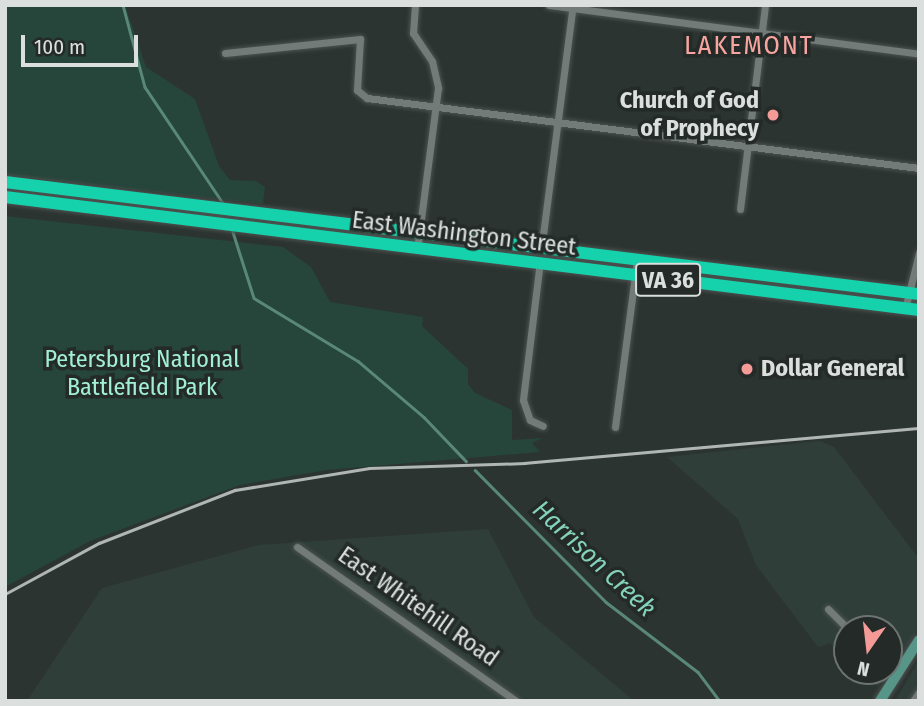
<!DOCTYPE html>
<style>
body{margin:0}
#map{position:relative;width:924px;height:706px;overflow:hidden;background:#2c3431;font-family:"Fira Sans Condensed",sans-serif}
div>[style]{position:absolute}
.built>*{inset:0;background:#2f3e39}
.green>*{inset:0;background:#26453b}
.stream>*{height:2.5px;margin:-1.25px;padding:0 1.25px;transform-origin:1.25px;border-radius:1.25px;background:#598778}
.roads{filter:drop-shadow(0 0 2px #4c5250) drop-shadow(0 0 2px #4c5250)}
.street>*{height:7px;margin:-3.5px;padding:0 3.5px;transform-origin:3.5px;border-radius:3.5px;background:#727b78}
.secondary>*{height:10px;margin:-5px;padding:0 5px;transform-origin:5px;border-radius:5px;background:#569588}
.highway>*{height:12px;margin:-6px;padding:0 6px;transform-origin:6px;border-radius:6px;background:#16d2ac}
.rail>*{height:2.5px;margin:-1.25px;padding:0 1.25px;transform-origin:1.25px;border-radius:1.25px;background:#b0b6b4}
.dots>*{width:19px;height:19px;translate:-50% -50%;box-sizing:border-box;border:4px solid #232a27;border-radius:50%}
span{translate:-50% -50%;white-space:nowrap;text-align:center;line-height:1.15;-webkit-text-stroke:7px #232a27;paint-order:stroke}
.shield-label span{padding:2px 5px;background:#232a27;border:2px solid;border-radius:5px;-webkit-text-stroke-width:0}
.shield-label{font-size:23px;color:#dbe0de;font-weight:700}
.poi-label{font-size:24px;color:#dbe0de;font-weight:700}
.right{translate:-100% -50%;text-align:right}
.left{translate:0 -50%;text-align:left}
.street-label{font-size:24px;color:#dbe0de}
.park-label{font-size:24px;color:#a1efd6}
.neighbourhood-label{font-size:26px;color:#f8a5a0;letter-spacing:2px}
.water-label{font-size:26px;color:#85d2bb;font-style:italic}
.frame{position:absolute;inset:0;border:7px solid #dbe0de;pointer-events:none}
.north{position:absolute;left:833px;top:615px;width:70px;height:70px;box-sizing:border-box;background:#232a27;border:2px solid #6d7370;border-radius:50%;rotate:194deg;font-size:19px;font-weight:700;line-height:28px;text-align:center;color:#dbe0de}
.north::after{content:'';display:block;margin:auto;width:24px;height:32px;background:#f59b97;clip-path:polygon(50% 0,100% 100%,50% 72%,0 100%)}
.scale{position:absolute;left:21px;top:35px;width:117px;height:32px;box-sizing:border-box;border:4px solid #dbe0de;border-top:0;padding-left:9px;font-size:21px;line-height:24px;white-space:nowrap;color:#dbe0de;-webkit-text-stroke:5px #232a27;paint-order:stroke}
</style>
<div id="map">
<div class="built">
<div style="clip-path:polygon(820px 441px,834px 447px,919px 559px,919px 628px,889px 671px,889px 629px,847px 629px,847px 659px,830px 643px,818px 647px,756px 565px,738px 519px,667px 457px)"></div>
<div style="clip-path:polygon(488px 529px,534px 617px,634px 701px,27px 701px,102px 588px,259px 545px)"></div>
<div style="clip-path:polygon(919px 662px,919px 701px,895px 701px,916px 665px)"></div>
<div style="clip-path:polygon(860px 671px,889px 671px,878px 687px)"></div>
</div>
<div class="green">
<div style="clip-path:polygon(5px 5px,125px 5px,146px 67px,195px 99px,219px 166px,230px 180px,256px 181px,265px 187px,263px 204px,5px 175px)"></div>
<div style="clip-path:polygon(5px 216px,283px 247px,311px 267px,330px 302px,423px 317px,422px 326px,468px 369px,468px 384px,475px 393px,512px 410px,512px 440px,543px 438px,532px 443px,540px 452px,327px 470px,240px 485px,90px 541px,5px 587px)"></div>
</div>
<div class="stream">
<div style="left:123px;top:5px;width:85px;rotate:75deg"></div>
<div style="left:145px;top:87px;width:143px;rotate:56.1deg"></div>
<div style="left:232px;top:229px;width:72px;rotate:72.3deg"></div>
<div style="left:254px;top:298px;width:122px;rotate:31.2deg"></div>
<div style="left:358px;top:361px;width:87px;rotate:40.3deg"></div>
<div style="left:424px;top:417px;width:61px;rotate:46.3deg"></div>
<div style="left:475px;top:470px;width:186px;rotate:45.2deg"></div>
<div style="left:606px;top:602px;width:116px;rotate:37.3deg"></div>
<div style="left:698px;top:672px;width:36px;rotate:53deg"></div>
</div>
<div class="roads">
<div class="street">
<div style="left:415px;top:5px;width:28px;rotate:94deg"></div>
<div style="left:413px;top:33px;width:34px;rotate:56deg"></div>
<div style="left:432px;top:61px;width:28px;rotate:77deg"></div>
<div style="left:438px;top:88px;width:162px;rotate:97.4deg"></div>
<div style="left:549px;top:5px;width:373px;rotate:7.5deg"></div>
<div style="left:225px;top:53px;width:136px;rotate:-5.9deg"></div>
<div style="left:360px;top:39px;width:51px;rotate:93.4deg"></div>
<div style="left:357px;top:90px;width:13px;rotate:39deg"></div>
<div style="left:367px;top:98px;width:556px;rotate:7.23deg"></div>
<div style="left:740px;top:209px;width:206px;rotate:-83deg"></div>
<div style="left:541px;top:250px;width:241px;rotate:-82.6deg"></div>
<div style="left:540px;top:261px;width:140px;rotate:97deg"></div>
<div style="left:523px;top:400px;width:21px;rotate:71deg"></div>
<div style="left:530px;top:420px;width:14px;rotate:25deg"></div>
<div style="left:905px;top:309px;width:58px;rotate:-76deg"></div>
<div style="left:615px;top:427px;width:169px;rotate:-82.5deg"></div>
<div style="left:297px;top:547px;width:268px;rotate:35.1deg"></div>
<div style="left:828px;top:609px;width:28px;rotate:45deg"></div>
<div style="left:889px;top:661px;width:12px;rotate:24deg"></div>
<div style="left:913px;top:701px;width:11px;rotate:-56deg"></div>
</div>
<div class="secondary">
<div style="left:880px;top:701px;width:72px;rotate:-57.4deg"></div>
</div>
<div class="highway">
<div style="left:5px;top:182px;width:921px;rotate:6.99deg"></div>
<div style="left:5px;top:197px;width:921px;rotate:7.05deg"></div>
</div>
</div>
<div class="rail">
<div style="left:5px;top:594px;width:107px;rotate:-28.5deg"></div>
<div style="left:99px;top:543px;width:146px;rotate:-21.3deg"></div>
<div style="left:235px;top:490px;width:136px;rotate:-9.3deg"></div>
<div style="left:369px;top:468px;width:156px;rotate:-1.8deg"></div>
<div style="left:525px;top:463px;width:396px;rotate:-5.1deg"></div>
</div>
<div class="dots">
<div style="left:773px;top:115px;background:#f59b97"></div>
<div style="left:747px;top:369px;background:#f59b97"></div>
</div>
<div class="shield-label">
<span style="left:668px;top:280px">VA 36</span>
</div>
<div class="poi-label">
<span class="right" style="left:759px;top:115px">Church of God<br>of Prophecy</span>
<span class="left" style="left:761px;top:369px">Dollar General</span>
</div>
<div class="street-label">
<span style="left:464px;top:234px;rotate:7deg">East Washington Street</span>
<span style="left:418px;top:607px;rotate:35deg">East Whitehill Road</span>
</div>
<div class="park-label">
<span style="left:142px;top:374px">Petersburg National<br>Battlefield Park</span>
</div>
<div class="neighbourhood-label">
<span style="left:749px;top:46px">LAKEMONT</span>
</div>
<div class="water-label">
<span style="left:594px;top:559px;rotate:43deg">Harrison Creek</span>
</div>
<div class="frame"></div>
<div class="north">N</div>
<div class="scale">100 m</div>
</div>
